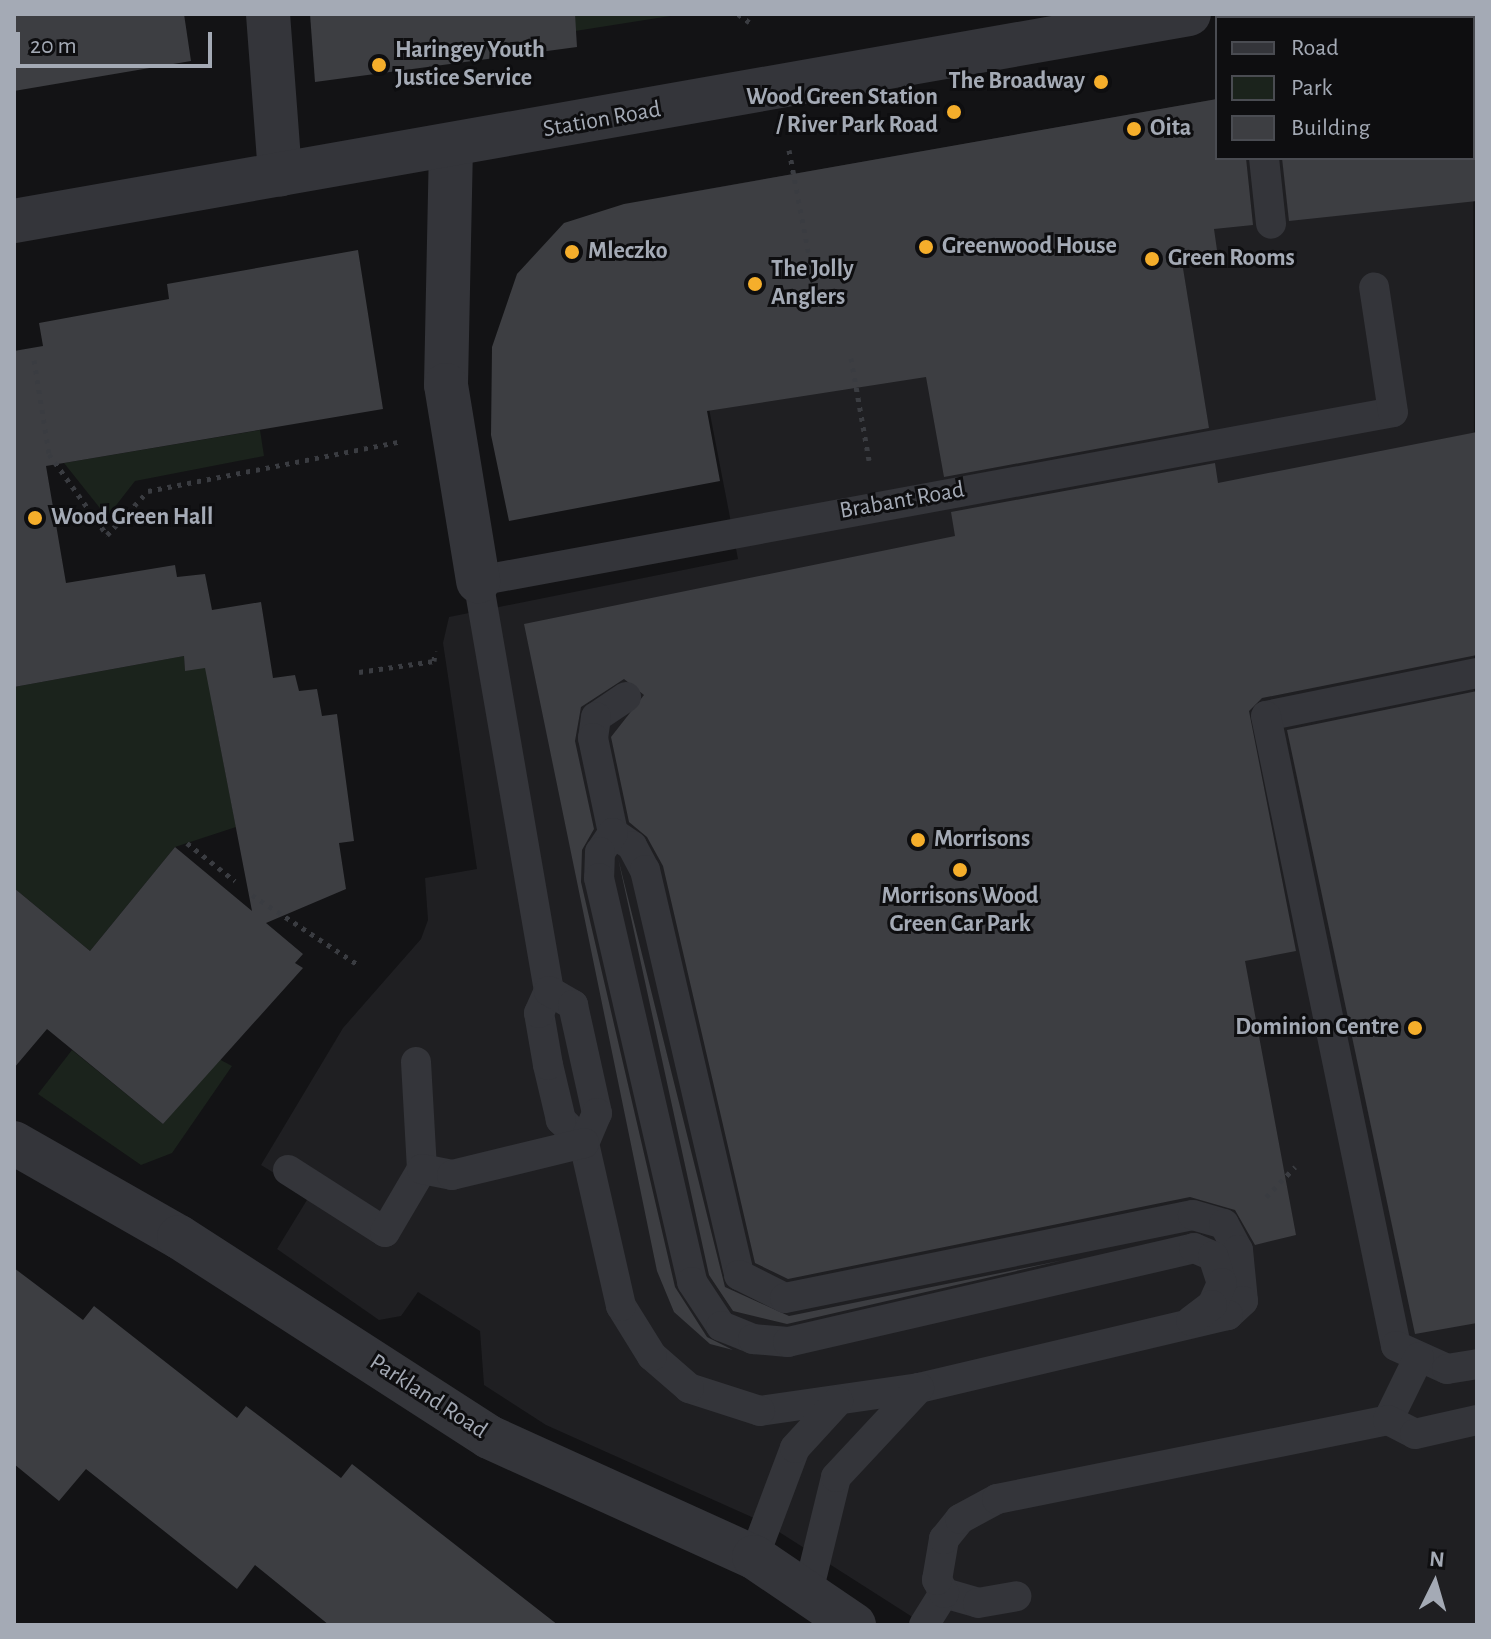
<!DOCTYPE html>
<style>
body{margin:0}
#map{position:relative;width:1491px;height:1639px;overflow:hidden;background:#131315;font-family:"Alegreya Sans",sans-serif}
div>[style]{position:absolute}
.built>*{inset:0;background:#1f1f22}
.green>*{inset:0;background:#1b231c}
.building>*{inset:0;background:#3d3e42}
.path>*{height:5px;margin-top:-2.5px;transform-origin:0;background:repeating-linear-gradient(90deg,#3a3c41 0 4px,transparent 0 10px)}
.service>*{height:30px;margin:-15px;padding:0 15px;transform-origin:15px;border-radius:15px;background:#34353a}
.minor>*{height:44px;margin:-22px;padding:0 22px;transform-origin:22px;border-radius:22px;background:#34353a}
.tertiary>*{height:44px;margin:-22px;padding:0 22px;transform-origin:22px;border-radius:22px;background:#34353a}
.dots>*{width:22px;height:22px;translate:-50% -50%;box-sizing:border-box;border:4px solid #0e0e10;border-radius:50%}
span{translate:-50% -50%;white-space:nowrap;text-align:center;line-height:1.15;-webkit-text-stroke:6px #0e0e10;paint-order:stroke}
.poi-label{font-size:24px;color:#a4aab5;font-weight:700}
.left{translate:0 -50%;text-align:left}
.right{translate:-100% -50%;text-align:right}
.street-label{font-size:24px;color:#a4aab5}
.frame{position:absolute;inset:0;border:16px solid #a4aab5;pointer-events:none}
.legend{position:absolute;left:1215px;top:16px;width:260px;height:144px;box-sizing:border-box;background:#0e0e10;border:2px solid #4a4c52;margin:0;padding:10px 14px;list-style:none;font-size:24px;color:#a4aab5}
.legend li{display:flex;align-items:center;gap:16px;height:40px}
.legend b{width:40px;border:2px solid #4a4c52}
.north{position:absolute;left:1395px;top:1543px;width:80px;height:80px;-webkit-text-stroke:6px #0e0e10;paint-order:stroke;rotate:5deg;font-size:22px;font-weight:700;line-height:32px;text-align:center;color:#a4aab5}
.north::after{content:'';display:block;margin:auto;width:28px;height:36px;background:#a4aab5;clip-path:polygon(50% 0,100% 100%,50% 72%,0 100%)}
.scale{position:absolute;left:16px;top:32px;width:196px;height:36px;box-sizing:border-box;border:4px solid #a4aab5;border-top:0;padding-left:10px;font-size:24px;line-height:28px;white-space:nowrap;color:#a4aab5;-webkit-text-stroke:6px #0e0e10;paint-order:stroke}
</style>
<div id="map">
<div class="built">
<div style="clip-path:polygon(1473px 69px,1477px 1625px,925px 1625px,765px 1523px,546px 1425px,484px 1385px,480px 1331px,418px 1292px,401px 1316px,379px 1320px,277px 1249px,310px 1195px,261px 1165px,343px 1028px,421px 939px,428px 920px,425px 878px,477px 869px,443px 643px,449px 617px,738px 559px,668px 196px,1217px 99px,1217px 158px,1473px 158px)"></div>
</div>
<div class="green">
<div style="clip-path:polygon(566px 14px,683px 14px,569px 32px)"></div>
<div style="clip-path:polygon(260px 430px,264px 456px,135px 481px,107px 517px,64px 463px)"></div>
<div style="clip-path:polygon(184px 656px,185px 670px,242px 661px,212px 703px,236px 827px,175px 847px,90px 951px,14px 888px,14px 687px)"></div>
<div style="clip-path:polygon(72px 1050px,163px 1124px,217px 1058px,232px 1066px,172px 1153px,141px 1165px,38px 1094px)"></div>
</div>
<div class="building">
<div style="clip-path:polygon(14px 14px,184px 14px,191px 61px,14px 91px)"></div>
<div style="clip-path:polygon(310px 14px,575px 14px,577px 47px,315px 82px)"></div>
<div style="clip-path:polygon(1217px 99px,1217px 158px,1246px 158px,1253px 225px,1214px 229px,1217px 250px,1181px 256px,1209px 428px,944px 477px,926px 377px,707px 411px,720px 481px,509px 521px,491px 435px,492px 347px,517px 274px,564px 223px,624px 204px)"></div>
<div style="clip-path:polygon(1282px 158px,1477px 158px,1477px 201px,1289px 221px)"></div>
<div style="clip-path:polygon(358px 250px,383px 409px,46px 466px,66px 583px,175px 565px,177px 577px,205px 574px,212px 610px,261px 602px,273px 678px,295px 675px,299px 691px,317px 689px,322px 716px,337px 714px,354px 841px,339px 843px,346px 889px,266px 923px,303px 954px,295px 963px,303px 968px,163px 1124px,47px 1029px,14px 1068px,14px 888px,90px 951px,175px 847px,252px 911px,205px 668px,185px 671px,184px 656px,14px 687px,14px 351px,43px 346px,39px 323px,169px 299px,167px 284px)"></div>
<div style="clip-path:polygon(1477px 432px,1477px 655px,1262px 698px,1249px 711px,1296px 951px,1245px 961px,1296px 1235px,1255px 1245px,1235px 1210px,1190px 1197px,788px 1279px,755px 1263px,663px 866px,647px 837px,629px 822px,611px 737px,644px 695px,624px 679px,581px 707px,575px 741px,594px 829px,582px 850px,581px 882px,675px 1287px,707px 1337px,733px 1350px,710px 1344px,674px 1312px,657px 1271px,524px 624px,955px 536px,951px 512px,1215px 463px,1218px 483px)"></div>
<div style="clip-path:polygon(1477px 691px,1477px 1323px,1415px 1334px,1287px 730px)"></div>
<div style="clip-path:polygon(618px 858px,725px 1287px,789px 1316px,1064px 1260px,787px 1324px,733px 1311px,709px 1275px)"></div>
<div style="clip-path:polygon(14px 1268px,83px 1320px,94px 1306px,237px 1418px,246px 1406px,341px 1478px,352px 1464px,558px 1625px,329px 1625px,255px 1565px,237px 1589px,86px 1469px,59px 1501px,14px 1464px)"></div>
</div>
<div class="path">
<div style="left:738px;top:14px;width:14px;rotate:36deg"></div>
<div style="left:789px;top:150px;width:118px;rotate:79.3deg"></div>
<div style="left:811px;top:266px;width:8px;rotate:173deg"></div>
<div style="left:851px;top:358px;width:104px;rotate:80deg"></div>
<div style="left:34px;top:360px;width:95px;rotate:80.9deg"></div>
<div style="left:49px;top:454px;width:100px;rotate:54.4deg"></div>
<div style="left:107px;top:535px;width:60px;rotate:-47deg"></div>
<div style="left:148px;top:491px;width:255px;rotate:-11.1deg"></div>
<div style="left:359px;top:672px;width:76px;rotate:-8.3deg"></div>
<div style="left:434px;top:661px;width:10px;rotate:-84deg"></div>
<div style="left:187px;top:843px;width:61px;rotate:38.4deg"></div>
<div style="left:252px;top:895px;width:129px;rotate:33.3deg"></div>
<div style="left:1266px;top:1197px;width:42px;rotate:-46deg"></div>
</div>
<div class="service">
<div style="left:1246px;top:14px;width:4px;rotate:90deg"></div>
<div style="left:1264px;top:158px;width:66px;rotate:83.9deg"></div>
<div style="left:1477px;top:673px;width:215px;rotate:168.5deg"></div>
<div style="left:1266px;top:716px;width:643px;rotate:78.34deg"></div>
<div style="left:1396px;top:1346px;width:56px;rotate:24.3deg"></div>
<div style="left:1447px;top:1369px;width:30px;rotate:-9deg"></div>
<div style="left:626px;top:697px;width:36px;rotate:146deg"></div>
<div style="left:596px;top:717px;width:21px;rotate:98deg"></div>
<div style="left:593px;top:738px;width:97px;rotate:78.1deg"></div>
<div style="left:613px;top:833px;width:23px;rotate:34deg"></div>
<div style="left:632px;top:846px;width:27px;rotate:62deg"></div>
<div style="left:645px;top:870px;width:416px;rotate:76.9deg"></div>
<div style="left:739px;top:1275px;width:51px;rotate:26.6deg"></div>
<div style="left:785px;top:1298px;width:416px;rotate:-11.5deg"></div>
<div style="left:1193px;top:1215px;width:32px;rotate:16deg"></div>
<div style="left:1224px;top:1224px;width:30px;rotate:62deg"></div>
<div style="left:1238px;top:1250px;width:51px;rotate:84.4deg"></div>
<div style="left:1243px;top:1301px;width:21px;rotate:137deg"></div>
<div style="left:1228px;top:1315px;width:318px;rotate:166.7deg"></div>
<div style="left:919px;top:1388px;width:161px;rotate:171.8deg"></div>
<div style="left:760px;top:1411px;width:75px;rotate:-162.1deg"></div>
<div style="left:689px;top:1388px;width:49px;rotate:-139.1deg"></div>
<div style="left:652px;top:1356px;width:59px;rotate:-121.8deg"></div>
<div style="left:621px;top:1306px;width:167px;rotate:-102.8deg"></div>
<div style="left:584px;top:1143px;width:33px;rotate:-135deg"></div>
<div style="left:561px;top:1120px;width:57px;rotate:-103.3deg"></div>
<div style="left:548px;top:1065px;width:53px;rotate:-99.8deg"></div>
<div style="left:539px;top:1013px;width:24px;rotate:-66deg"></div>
<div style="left:549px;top:991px;width:416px;rotate:-99.8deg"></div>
<div style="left:478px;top:581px;width:930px;rotate:-10.46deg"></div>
<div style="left:1393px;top:412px;width:126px;rotate:-98.6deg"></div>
<div style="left:613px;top:833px;width:23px;rotate:124deg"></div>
<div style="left:600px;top:852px;width:26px;rotate:92deg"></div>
<div style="left:599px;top:878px;width:415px;rotate:77deg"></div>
<div style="left:692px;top:1282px;width:53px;rotate:56.6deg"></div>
<div style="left:721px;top:1326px;width:35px;rotate:22deg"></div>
<div style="left:753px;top:1339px;width:35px;rotate:5deg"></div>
<div style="left:788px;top:1342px;width:417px;rotate:-13deg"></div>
<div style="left:1194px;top:1248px;width:21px;rotate:23deg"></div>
<div style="left:1213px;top:1256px;width:28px;rotate:72deg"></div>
<div style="left:1222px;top:1283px;width:24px;rotate:114deg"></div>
<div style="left:1212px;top:1305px;width:26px;rotate:143deg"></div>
<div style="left:549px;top:991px;width:28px;rotate:30deg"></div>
<div style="left:573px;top:1005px;width:111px;rotate:77.5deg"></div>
<div style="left:597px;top:1113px;width:33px;rotate:113deg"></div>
<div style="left:416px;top:1062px;width:107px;rotate:86.8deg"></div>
<div style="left:288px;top:1170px;width:115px;rotate:32.6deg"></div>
<div style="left:385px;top:1232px;width:73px;rotate:-59.6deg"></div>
<div style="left:422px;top:1169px;width:31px;rotate:11deg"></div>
<div style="left:452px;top:1175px;width:136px;rotate:-13.6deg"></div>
<div style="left:1388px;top:1420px;width:70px;rotate:-63.8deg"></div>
<div style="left:754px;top:1557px;width:116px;rotate:-69.4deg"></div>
<div style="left:795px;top:1448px;width:64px;rotate:-47.5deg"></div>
<div style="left:809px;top:1588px;width:114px;rotate:-76.3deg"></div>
<div style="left:836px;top:1477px;width:122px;rotate:-47deg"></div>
<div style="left:944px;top:1593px;width:35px;rotate:16deg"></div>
<div style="left:978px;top:1603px;width:39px;rotate:-10deg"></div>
<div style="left:924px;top:1625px;width:38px;rotate:-58deg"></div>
<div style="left:944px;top:1593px;width:15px;rotate:-118deg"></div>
<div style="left:937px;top:1580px;width:42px;rotate:-80.3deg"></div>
<div style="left:944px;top:1539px;width:26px;rotate:-51deg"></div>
<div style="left:960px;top:1519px;width:42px;rotate:-28.4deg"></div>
<div style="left:997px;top:1499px;width:399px;rotate:-11.4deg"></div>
<div style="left:1388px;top:1420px;width:30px;rotate:27deg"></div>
<div style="left:1415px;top:1434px;width:64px;rotate:-12.7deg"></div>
</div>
<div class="minor">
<div style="left:268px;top:14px;width:161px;rotate:85.7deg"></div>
<div style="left:451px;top:146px;width:239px;rotate:91.2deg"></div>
<div style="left:446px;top:385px;width:199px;rotate:80.7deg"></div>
<div style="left:14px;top:1143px;width:190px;rotate:29.7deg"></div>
<div style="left:179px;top:1237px;width:369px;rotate:32.8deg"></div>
<div style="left:489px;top:1437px;width:291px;rotate:24.4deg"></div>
<div style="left:754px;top:1557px;width:121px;rotate:34.2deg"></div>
</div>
<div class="tertiary">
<div style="left:14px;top:221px;width:1193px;rotate:-9.99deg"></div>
</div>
<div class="dots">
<div style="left:379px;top:65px;background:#f5ae2b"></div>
<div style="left:1101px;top:82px;background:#f5ae2b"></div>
<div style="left:954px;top:112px;background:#f5ae2b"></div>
<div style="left:1134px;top:129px;background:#f5ae2b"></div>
<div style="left:926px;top:247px;background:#f5ae2b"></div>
<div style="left:572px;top:252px;background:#f5ae2b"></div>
<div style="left:1152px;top:259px;background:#f5ae2b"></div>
<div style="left:755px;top:284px;background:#f5ae2b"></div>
<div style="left:35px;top:518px;background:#f5ae2b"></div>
<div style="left:918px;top:840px;background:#f5ae2b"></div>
<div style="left:960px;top:870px;background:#f5ae2b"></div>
<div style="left:1415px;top:1028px;background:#f5ae2b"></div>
</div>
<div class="poi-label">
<span class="left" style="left:395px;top:65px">Haringey Youth<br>Justice Service</span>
<span class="right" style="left:1085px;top:82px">The Broadway</span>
<span class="right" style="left:938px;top:112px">Wood Green Station<br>/ River Park Road</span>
<span class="left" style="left:1150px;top:129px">Oita</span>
<span class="left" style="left:942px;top:247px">Greenwood House</span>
<span class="left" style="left:588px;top:252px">Mleczko</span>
<span class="left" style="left:1168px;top:259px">Green Rooms</span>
<span class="left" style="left:771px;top:284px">The Jolly<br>Anglers</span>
<span class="left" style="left:51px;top:518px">Wood Green Hall</span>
<span class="left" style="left:934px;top:840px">Morrisons</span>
<span style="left:960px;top:911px">Morrisons Wood<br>Green Car Park</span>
<span class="right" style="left:1399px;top:1028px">Dominion Centre</span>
</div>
<div class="street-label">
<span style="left:602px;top:120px;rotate:-10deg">Station Road</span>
<span style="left:902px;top:501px;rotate:-10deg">Brabant Road</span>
<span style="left:428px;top:1397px;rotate:33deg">Parkland Road</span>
</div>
<div class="frame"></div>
<ul class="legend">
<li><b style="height:10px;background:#34353a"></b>Road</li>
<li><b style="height:22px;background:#1b231c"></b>Park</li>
<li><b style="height:22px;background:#3d3e42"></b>Building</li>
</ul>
<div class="north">N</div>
<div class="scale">20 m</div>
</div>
